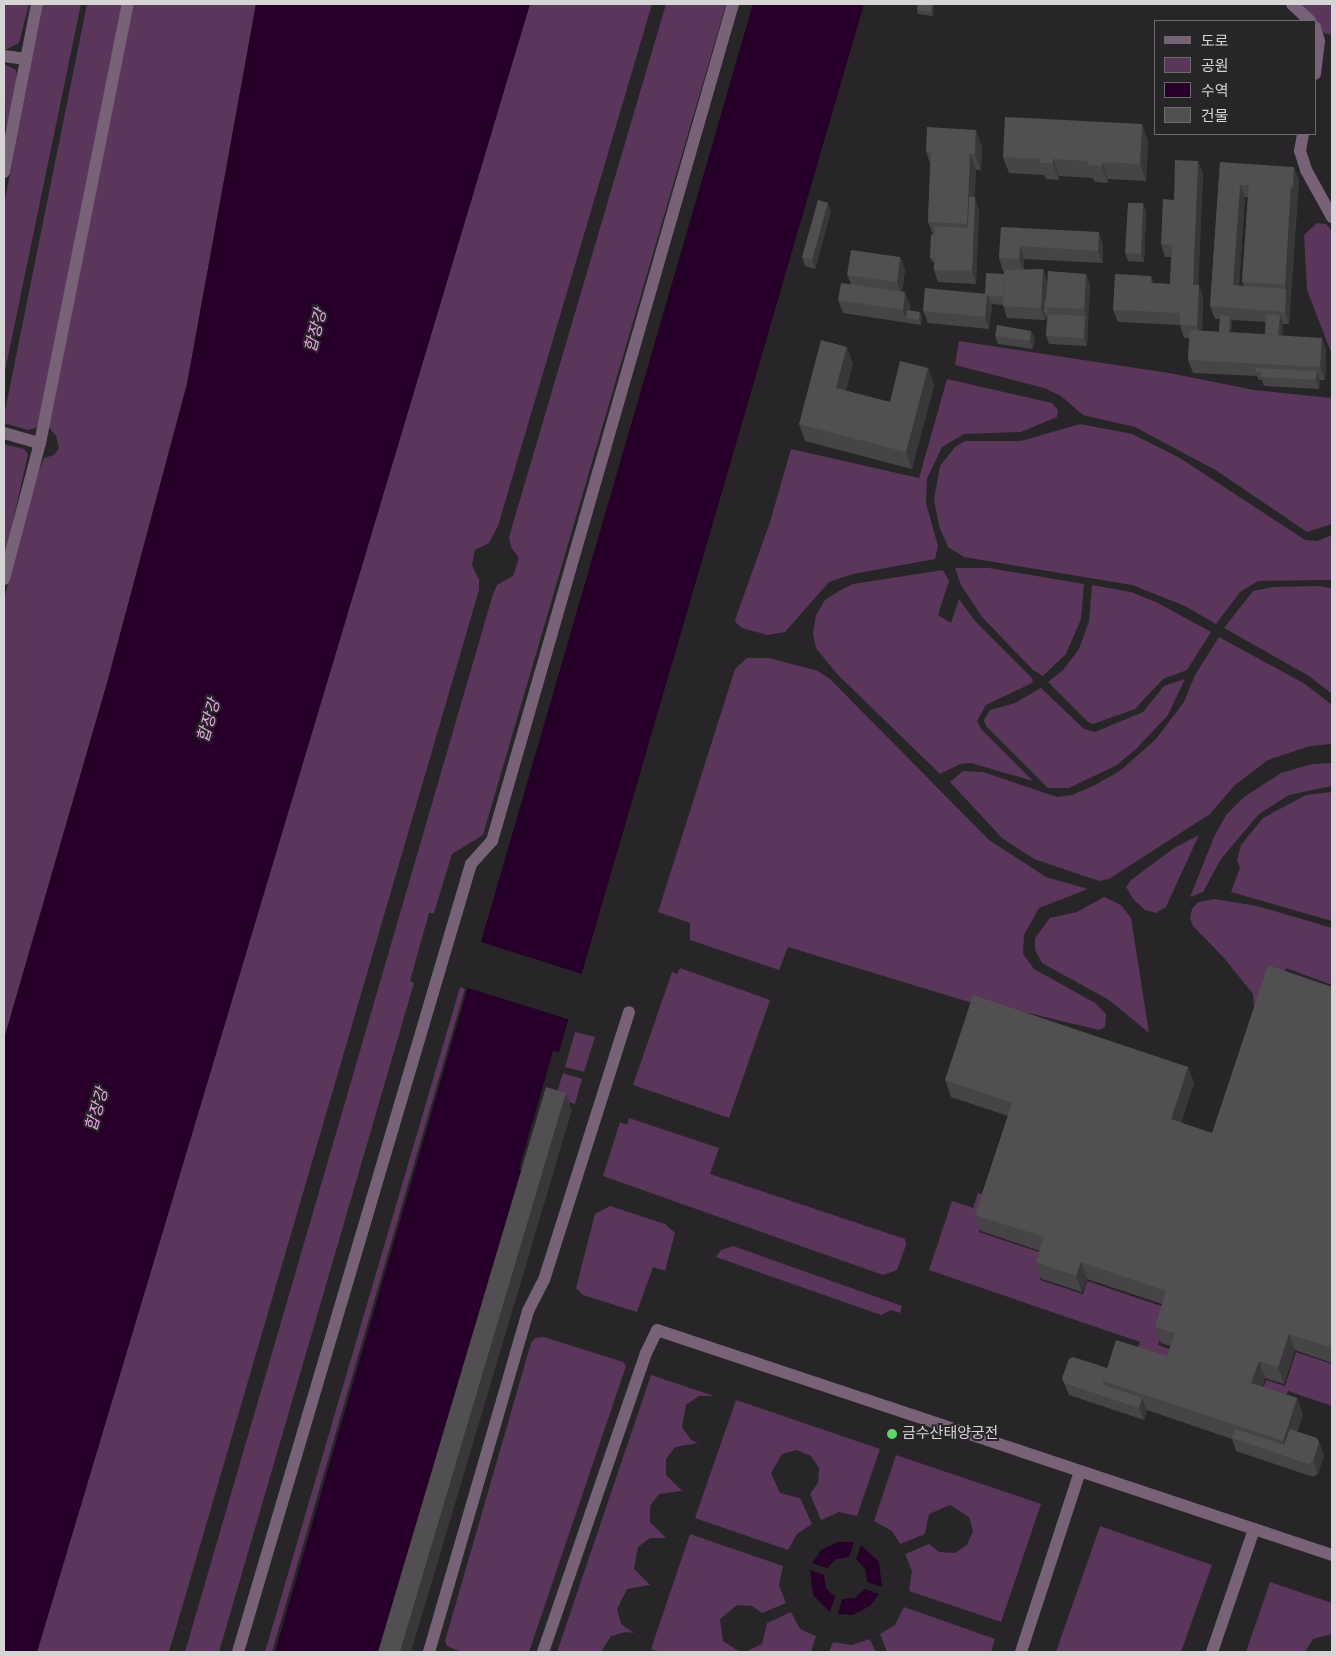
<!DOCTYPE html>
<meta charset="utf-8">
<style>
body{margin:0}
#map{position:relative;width:1336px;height:1656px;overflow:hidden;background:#272527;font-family:"Sofia Sans Condensed","Noto Sans KR",sans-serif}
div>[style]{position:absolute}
.green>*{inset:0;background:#59365a}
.water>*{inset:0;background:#270029}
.pier>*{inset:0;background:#272527}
.minor>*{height:12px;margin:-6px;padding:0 6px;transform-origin:6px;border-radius:6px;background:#776277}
.wall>*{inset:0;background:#464446}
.shaded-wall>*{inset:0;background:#393739}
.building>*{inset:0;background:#514f51}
.dots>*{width:14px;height:14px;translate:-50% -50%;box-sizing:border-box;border:2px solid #272527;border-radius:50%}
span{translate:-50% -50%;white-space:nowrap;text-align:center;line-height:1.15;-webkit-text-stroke:4px #272527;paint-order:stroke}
.poi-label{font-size:15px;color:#d6d4d5}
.left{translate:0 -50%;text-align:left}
.water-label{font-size:16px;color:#eba5ec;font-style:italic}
.frame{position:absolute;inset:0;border:5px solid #d6d4d5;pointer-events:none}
.legend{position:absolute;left:1154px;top:20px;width:162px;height:115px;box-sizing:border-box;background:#272527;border:1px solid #6d6b6d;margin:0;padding:6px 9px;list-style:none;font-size:15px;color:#d6d4d5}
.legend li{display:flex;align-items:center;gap:10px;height:25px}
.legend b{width:25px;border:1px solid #6d6b6d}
</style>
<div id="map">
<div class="green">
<div style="clip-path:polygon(4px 4px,29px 4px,19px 43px,5px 50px)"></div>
<div style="clip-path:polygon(43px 4px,81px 4px,4px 376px,4px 204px)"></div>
<div style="clip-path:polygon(87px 4px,123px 4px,40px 419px,36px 428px,28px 430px,4px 423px,4px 416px)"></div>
<div style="clip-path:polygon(131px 4px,256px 4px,187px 384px,107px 683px,4px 1039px,4px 599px,37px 475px,44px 458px,54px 455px,59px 448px,56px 436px,48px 426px)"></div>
<div style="clip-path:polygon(530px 4px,652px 4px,498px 526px,489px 543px,475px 550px,472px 565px,479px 580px,479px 590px,169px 1652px,37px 1652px)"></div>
<div style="clip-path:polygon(666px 4px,726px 4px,483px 835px,452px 854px,434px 913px,429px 913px,410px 981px,414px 983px,219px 1652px,185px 1652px,493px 594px,497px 585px,513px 576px,519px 558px,511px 547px,509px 537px)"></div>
<div style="clip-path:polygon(1299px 4px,1332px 4px,1332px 35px,1324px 33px)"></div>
<div style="clip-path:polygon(4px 64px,16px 70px,17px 78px,6px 138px)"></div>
<div style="clip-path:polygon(1317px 223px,1326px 224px,1332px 231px,1332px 355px,1307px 290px,1304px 235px)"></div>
<div style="clip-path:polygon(959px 341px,1169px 373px,1254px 390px,1332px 398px,1332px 524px,1307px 532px,1217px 471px,1135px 427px,1083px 415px,1061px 396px,1044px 388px,955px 365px)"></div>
<div style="clip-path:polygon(947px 379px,1052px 403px,1058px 410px,1057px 417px,1021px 432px,964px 434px,942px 447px,927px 479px,926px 503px,938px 546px,935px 559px,853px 574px,829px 582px,785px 632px,768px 635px,742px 628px,735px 622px,736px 617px,770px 522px,791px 449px,919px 478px)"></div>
<div style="clip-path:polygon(1080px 424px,1132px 434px,1180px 458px,1305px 540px,1317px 541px,1332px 535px,1332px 580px,1258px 581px,1240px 592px,1216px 624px,1185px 606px,1132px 585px,964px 557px,948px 547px,939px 526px,934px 499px,940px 466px,955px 447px,965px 441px,1021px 441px)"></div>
<div style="clip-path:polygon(4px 444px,24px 449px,28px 454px,4px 561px)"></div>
<div style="clip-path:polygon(955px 568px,989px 568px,1084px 584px,1081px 619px,1066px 654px,1043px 676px,1033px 670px,982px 617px,961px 585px)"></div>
<div style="clip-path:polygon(943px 570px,949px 581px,938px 615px,951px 623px,959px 599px,975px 621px,1032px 678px,1033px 682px,1028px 685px,986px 705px,977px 721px,981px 729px,1033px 781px,971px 763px,960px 764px,940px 774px,837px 674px,816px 648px,813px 634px,816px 615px,825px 600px,839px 591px,853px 584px)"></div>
<div style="clip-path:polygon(1092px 585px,1131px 592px,1156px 602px,1211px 632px,1187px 670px,1163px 679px,1135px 709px,1093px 724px,1088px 722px,1048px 682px,1063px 670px,1079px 649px,1089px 621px)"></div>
<div style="clip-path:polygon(1318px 586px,1332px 588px,1332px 694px,1309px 676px,1224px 628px,1253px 591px,1273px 587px)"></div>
<div style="clip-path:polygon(1219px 637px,1305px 684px,1332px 705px,1332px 744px,1310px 746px,1268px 760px,1235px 785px,1210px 814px,1109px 879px,1099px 881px,1034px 859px,1002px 838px,950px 782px,963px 771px,983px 772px,1057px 797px,1072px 795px,1095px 785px,1121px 770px,1156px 739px,1184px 702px,1195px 675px)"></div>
<div style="clip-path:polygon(747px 658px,769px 658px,818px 671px,830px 679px,989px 840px,1046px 877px,1088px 889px,1039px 908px,1024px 935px,1023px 954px,1034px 969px,1095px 1003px,1106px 1014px,1105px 1027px,1099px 1030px,1028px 1013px,1012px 1015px,788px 947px,779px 970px,690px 940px,690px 923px,658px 912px,735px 669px)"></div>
<div style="clip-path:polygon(1185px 679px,1168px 715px,1136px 749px,1117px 765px,1069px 788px,1048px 788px,986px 726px,984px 720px,990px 710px,1015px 703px,1041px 688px,1084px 729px,1095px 732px,1143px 712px,1164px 686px)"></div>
<div style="clip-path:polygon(1332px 763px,1332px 786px,1289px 795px,1259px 814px,1221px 859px,1203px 892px,1190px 897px,1214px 837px,1226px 815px,1244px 797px,1281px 773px,1312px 764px)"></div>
<div style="clip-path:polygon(1332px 792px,1332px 921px,1231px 892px,1240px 868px,1237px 860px,1241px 845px,1263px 818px,1306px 795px)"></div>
<div style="clip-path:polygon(1199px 835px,1166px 907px,1156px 913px,1145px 910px,1133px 899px,1126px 887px,1131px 880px,1174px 848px)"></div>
<div style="clip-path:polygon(1104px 897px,1121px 905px,1131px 918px,1149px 1033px,1109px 1000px,1042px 963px,1035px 950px,1035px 938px,1050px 918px,1077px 912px)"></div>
<div style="clip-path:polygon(1215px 899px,1257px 906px,1332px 928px,1332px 985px,1286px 968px,1282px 981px,1254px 1007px,1253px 994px,1224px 958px,1193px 926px,1190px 918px,1192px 909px,1198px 902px)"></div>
<div style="clip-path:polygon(680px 968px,770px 1000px,729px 1118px,633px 1085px,672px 972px,677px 974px)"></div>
<div style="clip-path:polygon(460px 987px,465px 989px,272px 1652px,265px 1652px)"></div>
<div style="clip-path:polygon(575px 1032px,595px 1037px,584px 1072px,565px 1067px)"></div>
<div style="clip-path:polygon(563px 1073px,582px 1079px,575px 1104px,555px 1098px)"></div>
<div style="clip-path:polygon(629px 1118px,719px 1148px,710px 1174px,905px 1239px,906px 1245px,897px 1270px,883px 1275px,603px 1176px,620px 1122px,627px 1125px)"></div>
<div style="clip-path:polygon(978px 1193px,991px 1197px,979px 1232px,1048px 1255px,1040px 1280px,1083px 1294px,1087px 1281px,1170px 1309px,1158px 1345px,1178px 1352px,1172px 1371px,1135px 1358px,1140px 1342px,929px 1270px,952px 1201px,973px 1208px)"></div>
<div style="clip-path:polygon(610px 1206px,665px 1224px,675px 1233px,665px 1271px,653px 1267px,637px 1312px,583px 1295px,576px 1288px,595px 1214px)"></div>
<div style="clip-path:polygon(733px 1246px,902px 1306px,900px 1313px,891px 1310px,881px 1315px,716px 1257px,721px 1250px)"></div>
<div style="clip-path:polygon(544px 1337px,623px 1362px,626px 1366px,529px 1652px,461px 1652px,447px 1646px,445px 1641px,531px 1343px,535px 1338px)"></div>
<div style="clip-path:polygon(1296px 1352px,1332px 1364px,1332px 1406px,1288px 1391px,1283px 1406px,1260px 1399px,1266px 1380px,1285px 1386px)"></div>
<div style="clip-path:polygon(651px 1375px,714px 1396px,699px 1396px,686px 1405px,682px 1427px,691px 1440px,698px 1443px,675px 1447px,666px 1459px,666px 1475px,682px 1491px,659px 1494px,650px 1506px,650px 1522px,666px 1538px,650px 1538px,638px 1547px,634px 1569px,650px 1585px,627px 1589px,617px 1609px,621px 1624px,634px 1633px,626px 1632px,611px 1636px,601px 1652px,557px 1652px)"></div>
<div style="clip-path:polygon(736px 1400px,880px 1449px,857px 1516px,839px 1512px,821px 1520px,810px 1494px,818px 1483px,819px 1468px,811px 1456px,797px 1450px,782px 1454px,771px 1473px,780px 1493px,800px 1498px,812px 1524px,797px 1534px,788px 1550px,695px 1518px)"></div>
<div style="clip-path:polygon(896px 1455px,1041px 1504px,1001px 1622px,909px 1591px,912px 1571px,905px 1554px,929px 1544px,939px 1552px,955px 1553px,967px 1545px,973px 1531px,969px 1517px,950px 1505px,929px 1514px,925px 1534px,900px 1544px,892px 1531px,874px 1521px)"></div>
<div style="clip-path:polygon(1100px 1526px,1212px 1565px,1181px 1652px,1056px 1652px)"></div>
<div style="clip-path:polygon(690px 1534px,783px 1566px,779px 1585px,786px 1603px,762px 1613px,752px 1606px,737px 1605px,720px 1619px,723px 1641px,740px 1652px,660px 1652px,651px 1649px)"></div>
<div style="clip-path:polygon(1270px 1582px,1332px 1603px,1332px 1634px,1313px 1639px,1305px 1652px,1246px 1652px)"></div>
<div style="clip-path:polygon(904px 1607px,995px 1639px,991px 1652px,887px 1652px,880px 1634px,895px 1625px)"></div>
<div style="clip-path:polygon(791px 1612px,800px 1629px,816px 1636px,811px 1652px,745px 1652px,762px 1644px,767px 1623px)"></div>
<div style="clip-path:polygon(870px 1639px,876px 1652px,829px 1652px,833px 1642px,852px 1645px)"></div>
</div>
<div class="water">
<div style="clip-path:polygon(256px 4px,530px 4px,37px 1652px,4px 1652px,4px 1039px,107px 683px,187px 384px)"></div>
<div style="clip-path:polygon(753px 4px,864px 4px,559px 1052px,553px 1051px,519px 1169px,525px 1171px,383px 1652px,275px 1652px)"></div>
<div style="clip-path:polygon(838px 1542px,854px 1542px,849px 1557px,836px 1559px,827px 1568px,812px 1563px,821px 1550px)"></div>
<div style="clip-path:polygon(861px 1545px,879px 1562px,882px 1587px,867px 1582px,865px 1569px,856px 1559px)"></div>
<div style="clip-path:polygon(810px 1570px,824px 1575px,826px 1588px,835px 1597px,830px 1612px,813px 1595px)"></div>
<div style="clip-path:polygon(865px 1589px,879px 1594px,870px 1606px,853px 1615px,838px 1614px,842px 1599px,855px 1598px)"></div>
</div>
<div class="pier">
<div style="clip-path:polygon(478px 941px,585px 975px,571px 1020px,465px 987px)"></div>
</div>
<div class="minor">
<div style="left:1292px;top:4px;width:25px;rotate:43deg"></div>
<div style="left:1315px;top:27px;width:15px;rotate:74deg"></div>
<div style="left:1319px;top:41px;width:33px;rotate:97deg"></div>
<div style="left:4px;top:56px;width:22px;rotate:8deg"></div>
<div style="left:1303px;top:134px;width:17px;rotate:100deg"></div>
<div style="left:1300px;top:151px;width:20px;rotate:72deg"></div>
<div style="left:1306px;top:170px;width:54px;rotate:61deg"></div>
<div style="left:4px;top:172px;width:171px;rotate:-78.9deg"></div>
<div style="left:4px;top:433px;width:37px;rotate:16deg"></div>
<div style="left:4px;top:579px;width:141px;rotate:-75.2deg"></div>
<div style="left:40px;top:443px;width:448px;rotate:-78.7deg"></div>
<div style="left:238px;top:1652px;width:822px;rotate:-73.53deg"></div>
<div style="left:471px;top:864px;width:31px;rotate:-48deg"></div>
<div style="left:492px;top:841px;width:871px;rotate:-73.94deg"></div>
<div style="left:429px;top:1652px;width:355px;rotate:-73.8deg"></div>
<div style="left:528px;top:1311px;width:35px;rotate:-63deg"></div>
<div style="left:544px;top:1280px;width:281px;rotate:-72.4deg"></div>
<div style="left:543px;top:1652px;width:316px;rotate:-71deg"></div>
<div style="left:646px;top:1353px;width:25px;rotate:-64deg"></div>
<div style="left:657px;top:1330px;width:712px;rotate:18.43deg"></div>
<div style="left:1021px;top:1652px;width:190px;rotate:-71.9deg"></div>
<div style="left:1212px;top:1652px;width:130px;rotate:-71.1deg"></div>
</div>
<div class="wall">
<div style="clip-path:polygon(918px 4px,934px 4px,933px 16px,918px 14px,917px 10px)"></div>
<div style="clip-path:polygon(1142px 124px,1148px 141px,1146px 181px,1108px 179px,1108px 183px,1095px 182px,1093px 178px,1059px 176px,1059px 180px,1046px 179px,1044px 175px,1009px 173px,1003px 157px)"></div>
<div style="clip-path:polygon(982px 146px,981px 170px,976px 170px,974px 197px,979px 210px,976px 284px,938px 282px,934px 270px,934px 262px,932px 262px,930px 258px,933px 234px,928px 222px,930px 163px,926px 152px)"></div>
<div style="clip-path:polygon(evenodd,1198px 161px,1203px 174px,1198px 285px,1203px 297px,1202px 331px,1219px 332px,1220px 319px,1215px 319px,1210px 306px,1220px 162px,1299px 180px,1289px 324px,1283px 324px,1282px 335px,1326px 350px,1325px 380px,1320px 380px,1319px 389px,1264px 386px,1262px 380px,1259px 380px,1257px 376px,1193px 373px,1188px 360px,1189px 338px,1184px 338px,1180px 325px,1118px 322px,1113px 310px,1151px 276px,1153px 283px,1170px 284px,1171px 257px,1165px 257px,1161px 244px,1174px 200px,1198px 161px,1245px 197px,1248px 197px,1242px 282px,1244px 286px,1239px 286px,1245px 197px,1198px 161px,1232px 320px,1266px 322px,1265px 334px,1231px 332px,1232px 320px)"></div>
<div style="clip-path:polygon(1143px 203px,1146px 212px,1144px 262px,1128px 261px,1125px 253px)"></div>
<div style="clip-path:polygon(831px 211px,815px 269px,805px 266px,802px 257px)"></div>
<div style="clip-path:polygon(1001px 227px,1103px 245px,1103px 263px,1024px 259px,1024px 270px,1043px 269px,1047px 282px,1086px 274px,1090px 286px,1088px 322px,1088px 324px,1087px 346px,1049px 344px,1046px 336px,1047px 317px,1046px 317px,1045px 320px,1007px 318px,1003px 305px,991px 304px,992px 306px,989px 329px,928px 323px,923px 311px,985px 294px,1004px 274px,1004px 271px,1003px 271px,999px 258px)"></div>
<div style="clip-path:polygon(900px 257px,905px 270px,902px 292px,910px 305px,909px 310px,922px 316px,921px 325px,843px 313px,838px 300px,851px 284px,847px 275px)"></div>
<div style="clip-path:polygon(1031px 331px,1035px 339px,1033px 349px,998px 344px,995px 336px)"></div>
<div style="clip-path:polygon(853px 364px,846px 391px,890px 402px,928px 368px,934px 385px,912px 469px,805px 441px,799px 424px)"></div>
<div style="clip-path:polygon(1332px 987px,1332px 1363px,1295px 1350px,1284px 1384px,1265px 1378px,1262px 1386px,1297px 1398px,1303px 1415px,1297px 1432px,1319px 1442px,1324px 1455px,1318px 1474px,1313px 1477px,1236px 1451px,1232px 1439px,1147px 1410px,1144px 1420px,1069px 1395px,1062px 1378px,1167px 1356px,1170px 1346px,1161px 1343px,1155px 1327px,1162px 1304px,1087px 1279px,1082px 1292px,1042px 1279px,1036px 1262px,1040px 1251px,981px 1231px,975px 1215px,1008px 1116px,951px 1097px,945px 1080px,1188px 1067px,1194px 1083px,1181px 1123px,1212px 1133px)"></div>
</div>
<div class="shaded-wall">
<div style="clip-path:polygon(932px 4px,934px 4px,933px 16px,931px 12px)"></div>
<div style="clip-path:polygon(1142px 124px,1148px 141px,1146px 181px,1140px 164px)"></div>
<div style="clip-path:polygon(976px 130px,982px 146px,981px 170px,975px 154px)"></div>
<div style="clip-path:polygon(970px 154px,976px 170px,973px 240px,967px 224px)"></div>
<div style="clip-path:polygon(1053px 159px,1059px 176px,1059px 180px,1053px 163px)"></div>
<div style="clip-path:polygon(1198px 161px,1203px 174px,1198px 297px,1193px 285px)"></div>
<div style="clip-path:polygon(1102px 162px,1108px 179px,1108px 183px,1102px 166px)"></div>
<div style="clip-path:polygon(1294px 167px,1299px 180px,1297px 201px,1293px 189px)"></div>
<div style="clip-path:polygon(1291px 184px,1297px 201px,1289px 324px,1285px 312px,1286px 289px,1285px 285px)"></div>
<div style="clip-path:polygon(1240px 185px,1245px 197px,1238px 298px,1233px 285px)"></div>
<div style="clip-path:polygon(975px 197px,979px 210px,976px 284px,972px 271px)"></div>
<div style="clip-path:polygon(828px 203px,831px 211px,815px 269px,812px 260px)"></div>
<div style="clip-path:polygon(1143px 203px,1146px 212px,1144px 262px,1141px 254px)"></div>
<div style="clip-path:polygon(1099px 232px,1103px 245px,1103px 263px,1098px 251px)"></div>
<div style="clip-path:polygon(1020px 246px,1024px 259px,1024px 272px,1019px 259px)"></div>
<div style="clip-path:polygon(900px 257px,905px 270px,901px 294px,897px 282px)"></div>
<div style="clip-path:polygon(1043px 269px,1047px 282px,1046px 313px,1044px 312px,1046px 317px,1045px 320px,1041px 308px)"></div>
<div style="clip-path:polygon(1086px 274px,1090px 286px,1088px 322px,1084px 309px)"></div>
<div style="clip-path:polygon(1199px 285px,1203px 297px,1202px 338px,1197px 326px)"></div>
<div style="clip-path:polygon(905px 292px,910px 305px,908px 319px,906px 318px,903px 310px)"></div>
<div style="clip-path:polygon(987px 294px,992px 306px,989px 329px,985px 317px)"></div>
<div style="clip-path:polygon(920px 312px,922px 316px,921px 325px,919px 320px)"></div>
<div style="clip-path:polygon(1280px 315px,1283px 324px,1281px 348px,1278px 339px)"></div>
<div style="clip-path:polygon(1085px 316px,1088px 324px,1087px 346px,1084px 338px)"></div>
<div style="clip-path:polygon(1230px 316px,1232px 320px,1230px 345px,1229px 341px)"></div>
<div style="clip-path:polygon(1031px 331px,1035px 339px,1033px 349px,1030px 341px)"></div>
<div style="clip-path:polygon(1322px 338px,1326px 350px,1325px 380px,1320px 367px)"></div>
<div style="clip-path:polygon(847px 347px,853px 364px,842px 405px,836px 388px)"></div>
<div style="clip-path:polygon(928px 368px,934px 385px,912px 469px,906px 452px)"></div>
<div style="clip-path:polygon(1317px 371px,1320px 380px,1319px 389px,1316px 380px)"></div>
<div style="clip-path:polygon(1188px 1067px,1194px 1083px,1177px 1136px,1171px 1119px)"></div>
<div style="clip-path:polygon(566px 1093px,572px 1110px,411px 1652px,400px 1652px)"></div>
<div style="clip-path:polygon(1081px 1262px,1087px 1279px,1082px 1292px,1076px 1276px)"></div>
<div style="clip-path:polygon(1289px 1334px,1295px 1350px,1284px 1384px,1278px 1367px)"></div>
<div style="clip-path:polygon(1259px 1361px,1265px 1378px,1258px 1400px,1251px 1383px)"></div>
<div style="clip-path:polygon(1142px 1398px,1147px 1410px,1144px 1420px,1139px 1408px)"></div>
<div style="clip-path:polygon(1297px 1398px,1303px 1415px,1289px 1458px,1283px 1441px)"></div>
<div style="clip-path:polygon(1319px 1442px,1324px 1455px,1318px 1474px,1313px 1461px)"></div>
</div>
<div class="building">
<div style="clip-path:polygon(918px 4px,932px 4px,931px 12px,917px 10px)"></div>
<div style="clip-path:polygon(1005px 117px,1142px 124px,1140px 164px,1102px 162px,1102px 166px,1088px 165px,1088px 161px,1053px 159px,1053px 163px,1040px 163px,1040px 159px,1003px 157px)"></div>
<div style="clip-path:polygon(927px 127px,976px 130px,975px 154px,970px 154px,967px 224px,928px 222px,931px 152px,926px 152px)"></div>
<div style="clip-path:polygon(1175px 160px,1198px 161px,1193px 285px,1199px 285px,1197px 326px,1180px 325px,1180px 313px,1113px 310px,1115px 274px,1151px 276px,1150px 283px,1170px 284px,1172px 245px,1161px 244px,1163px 199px,1174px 200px)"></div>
<div style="clip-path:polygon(1220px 162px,1294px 167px,1293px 189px,1291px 184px,1249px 181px,1249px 185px,1240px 185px,1233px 285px,1286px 289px,1285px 312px,1210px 306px)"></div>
<div style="clip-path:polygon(1249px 181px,1291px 184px,1285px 285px,1242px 282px)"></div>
<div style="clip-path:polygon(969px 197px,975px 197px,972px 271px,934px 270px,935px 226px,968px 228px)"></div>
<div style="clip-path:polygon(818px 200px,828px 203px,812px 260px,802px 257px)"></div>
<div style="clip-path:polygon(1128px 203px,1143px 203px,1141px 254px,1125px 253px)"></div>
<div style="clip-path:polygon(1001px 227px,1099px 232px,1098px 251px,1020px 246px,1019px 259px,999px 258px)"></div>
<div style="clip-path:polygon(931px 234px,935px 235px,934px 258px,930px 258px)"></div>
<div style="clip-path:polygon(851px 250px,900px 257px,897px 282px,847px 275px)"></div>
<div style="clip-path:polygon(1043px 269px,1041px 308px,1003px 306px,1004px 270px)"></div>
<div style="clip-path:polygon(1048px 271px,1086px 274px,1084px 309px,1046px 307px)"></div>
<div style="clip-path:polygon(986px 273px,1004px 274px,1003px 297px,988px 296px,987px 294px,985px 294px)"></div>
<div style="clip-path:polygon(841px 283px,905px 292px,903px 310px,838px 300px)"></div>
<div style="clip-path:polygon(925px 288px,987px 294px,985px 317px,923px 311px)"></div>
<div style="clip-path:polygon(1045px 299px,1046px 299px,1046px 307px,1048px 313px,1044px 312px)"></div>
<div style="clip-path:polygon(907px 310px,920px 312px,919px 320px,906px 318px)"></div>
<div style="clip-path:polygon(1048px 314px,1085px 316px,1084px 338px,1046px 336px)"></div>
<div style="clip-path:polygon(1266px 314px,1280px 315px,1278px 335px,1265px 334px)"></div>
<div style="clip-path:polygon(1220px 315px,1230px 316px,1229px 332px,1219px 332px)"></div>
<div style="clip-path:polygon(997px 325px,1031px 331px,1030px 341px,995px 336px)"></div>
<div style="clip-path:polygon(1190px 330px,1322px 338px,1320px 367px,1188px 360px)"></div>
<div style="clip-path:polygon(821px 340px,847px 347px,836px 388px,890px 402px,900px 361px,928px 368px,906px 452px,799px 424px)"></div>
<div style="clip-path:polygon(1256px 368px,1317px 371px,1316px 380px,1261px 377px,1261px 372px,1256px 372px)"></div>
<div style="clip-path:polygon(1268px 965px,1332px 987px,1332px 1348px,1289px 1334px,1278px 1367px,1259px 1361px,1251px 1383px,1297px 1398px,1283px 1441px,1103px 1381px,1116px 1340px,1167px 1356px,1175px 1333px,1155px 1327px,1166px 1291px,1081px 1262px,1076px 1276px,1036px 1262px,1044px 1237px,975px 1215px,1012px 1103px,945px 1080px,973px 995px,1188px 1067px,1171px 1119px,1212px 1133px)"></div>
<div style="clip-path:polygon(546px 1087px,566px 1093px,400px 1652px,378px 1652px)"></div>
<div style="clip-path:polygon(1073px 1357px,1107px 1368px,1103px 1381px,1104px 1385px,1142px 1398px,1139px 1408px,1064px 1383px,1062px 1378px,1069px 1359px)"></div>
<div style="clip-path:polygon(1235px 1429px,1284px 1445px,1290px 1429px,1317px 1438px,1319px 1442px,1313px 1461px,1308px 1464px,1232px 1438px)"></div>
</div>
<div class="dots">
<div style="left:892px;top:1434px;background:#5cd56d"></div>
</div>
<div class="poi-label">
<span class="left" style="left:902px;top:1434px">금수산태양궁전</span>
</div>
<div class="water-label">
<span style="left:317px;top:331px;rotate:-75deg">합장강</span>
<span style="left:210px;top:721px;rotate:-74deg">합장강</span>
<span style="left:98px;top:1110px;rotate:-74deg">합장강</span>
</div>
<div class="frame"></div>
<ul class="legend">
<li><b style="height:6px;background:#776277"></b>도로</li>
<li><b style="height:14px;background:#59365a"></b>공원</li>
<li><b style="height:14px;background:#270029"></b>수역</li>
<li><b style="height:14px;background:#514f51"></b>건물</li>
</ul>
</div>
